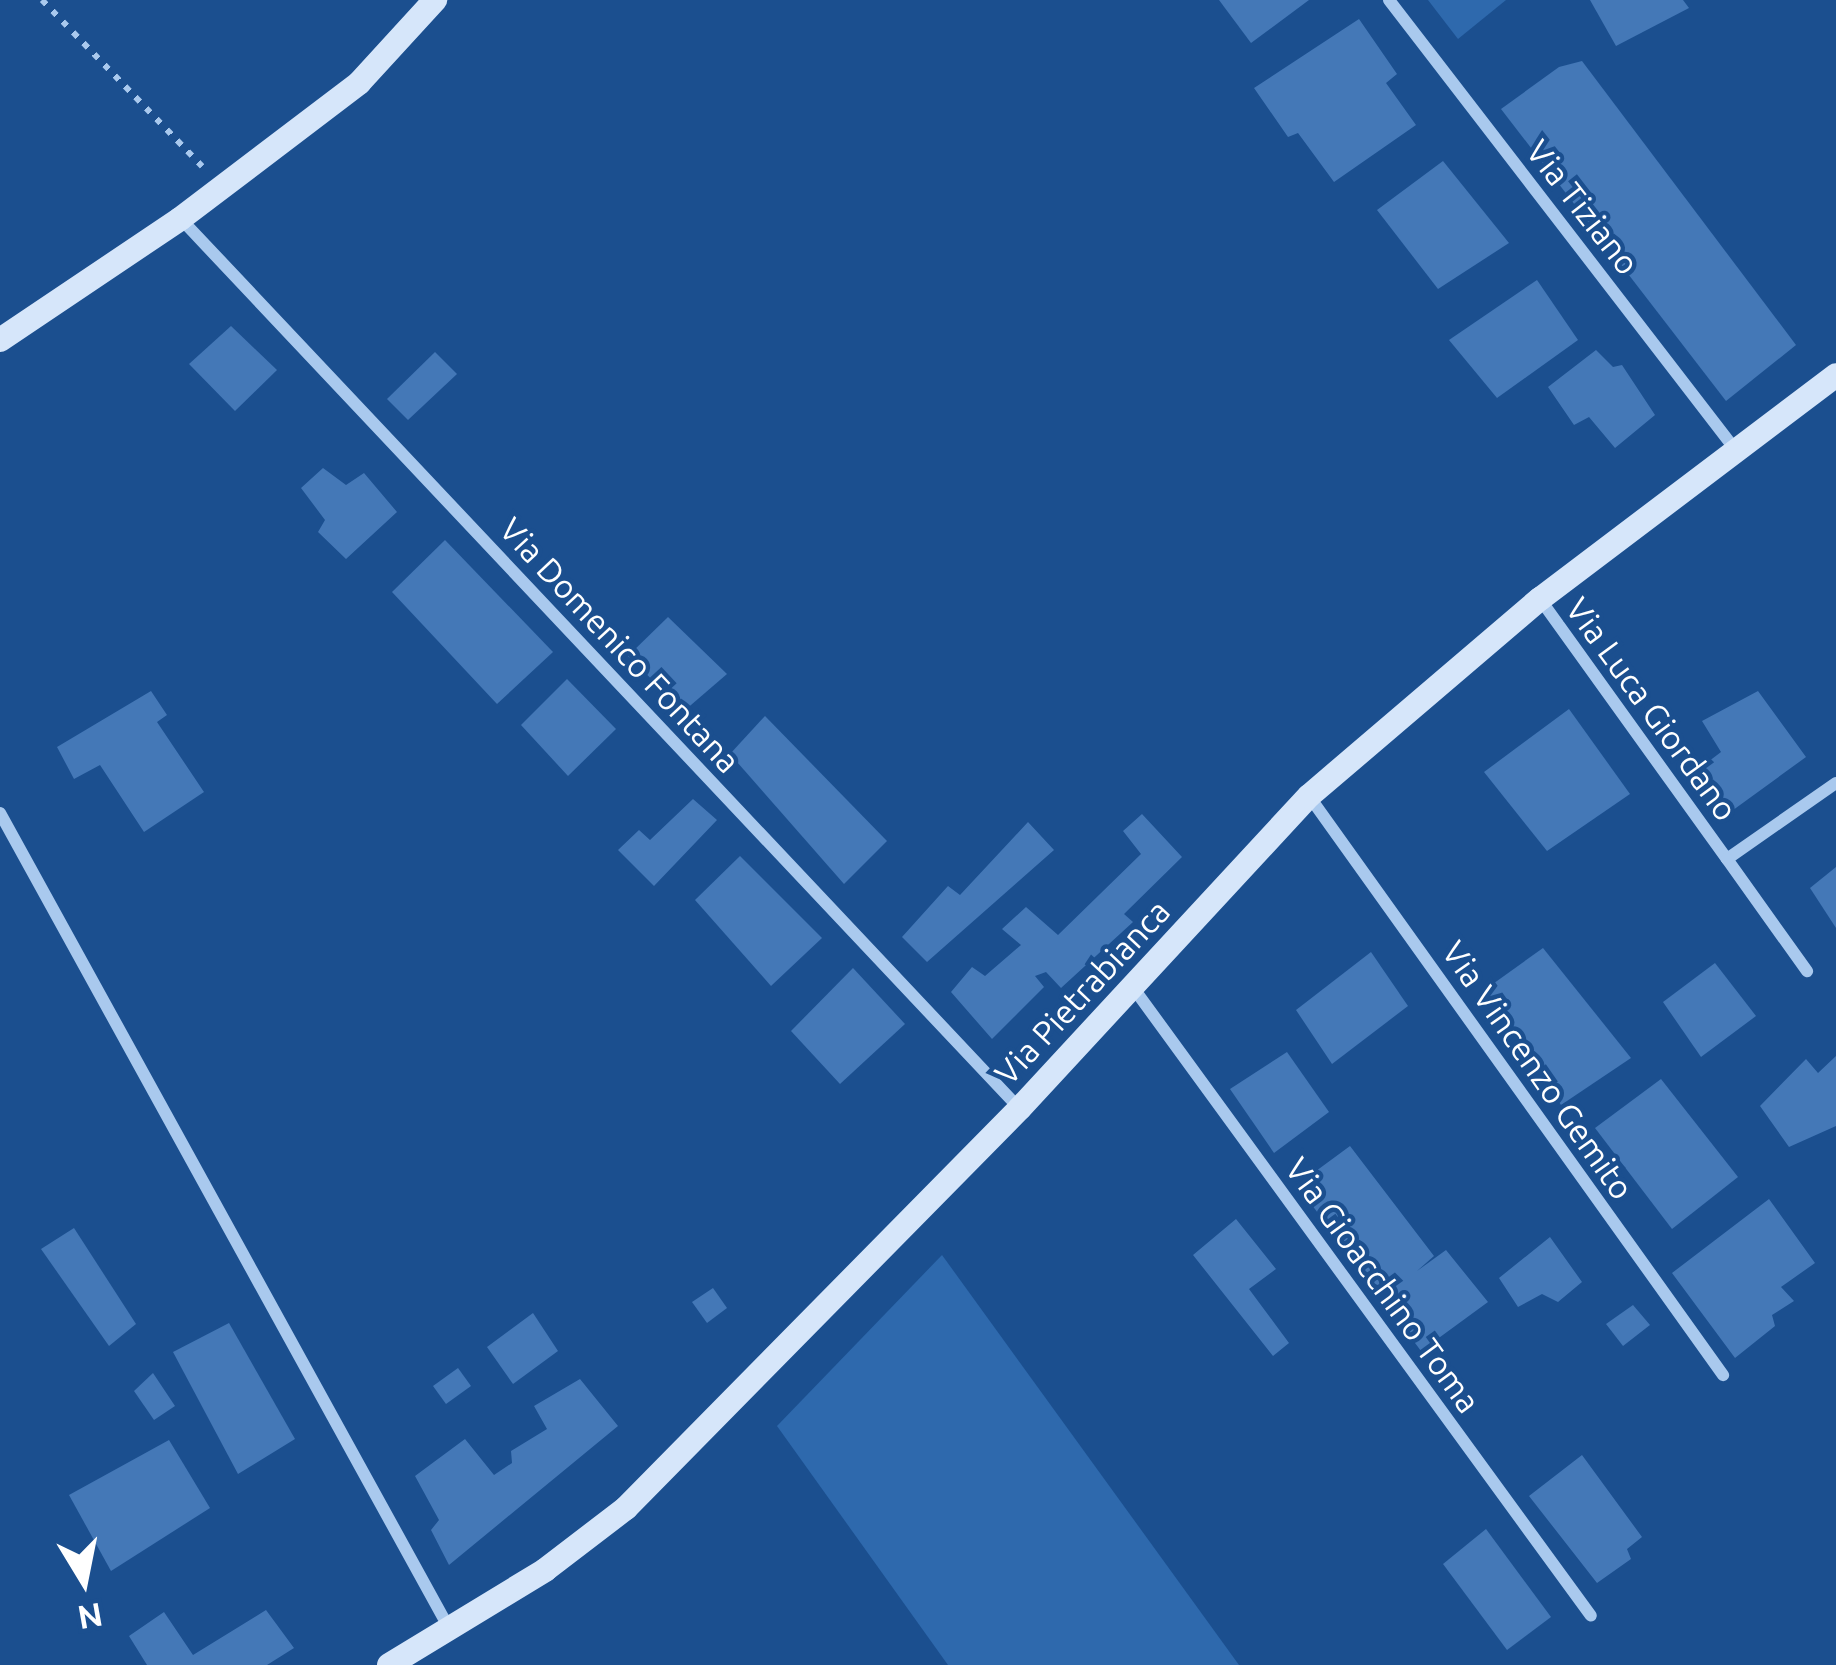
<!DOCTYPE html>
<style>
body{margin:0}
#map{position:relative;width:1836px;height:1665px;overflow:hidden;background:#1b4f8f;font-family:Ubuntu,sans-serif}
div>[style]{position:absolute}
.green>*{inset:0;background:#2e69ad}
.building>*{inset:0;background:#4478b7}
.path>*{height:6px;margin-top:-3px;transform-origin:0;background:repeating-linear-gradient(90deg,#a9c9ee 0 6px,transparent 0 15px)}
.street>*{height:12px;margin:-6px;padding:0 6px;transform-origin:6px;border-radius:6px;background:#a9c9ee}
.secondary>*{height:24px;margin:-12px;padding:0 12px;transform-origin:12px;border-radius:12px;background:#d6e6fa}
span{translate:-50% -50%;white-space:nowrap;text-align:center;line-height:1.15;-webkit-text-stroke:9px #1b4f8f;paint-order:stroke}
.street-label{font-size:33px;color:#fff}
.north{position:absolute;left:24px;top:1521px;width:120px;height:120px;-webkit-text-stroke:9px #1b4f8f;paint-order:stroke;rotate:170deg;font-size:33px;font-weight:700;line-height:48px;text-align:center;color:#fff}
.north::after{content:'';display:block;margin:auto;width:42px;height:54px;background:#fff;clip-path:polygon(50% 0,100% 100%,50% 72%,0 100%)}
</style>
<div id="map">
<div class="green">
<div style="clip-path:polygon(1428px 0,1506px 0,1458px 39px)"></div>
<div style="clip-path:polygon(942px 1255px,1239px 1665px,948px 1665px,777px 1426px)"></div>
</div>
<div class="building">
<div style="clip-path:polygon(1219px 0,1309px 0,1251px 43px)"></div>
<div style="clip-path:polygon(1590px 0,1683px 0,1689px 8px,1616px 46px)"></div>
<div style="clip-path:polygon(1359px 19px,1397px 74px,1386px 83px,1416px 125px,1334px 182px,1298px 133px,1288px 137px,1254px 88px)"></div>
<div style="clip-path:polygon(1582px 61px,1796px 345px,1726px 401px,1501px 109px,1559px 67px)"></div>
<div style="clip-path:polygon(1443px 161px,1509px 243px,1438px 289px,1377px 210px)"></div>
<div style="clip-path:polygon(1537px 280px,1578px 340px,1497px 398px,1449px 340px)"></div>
<div style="clip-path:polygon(231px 326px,277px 370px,235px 411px,189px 364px)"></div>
<div style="clip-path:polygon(1596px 350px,1613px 367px,1622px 365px,1655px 415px,1615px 448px,1589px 417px,1574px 425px,1548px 387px)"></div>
<div style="clip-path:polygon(435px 352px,457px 374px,408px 420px,387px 399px)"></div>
<div style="clip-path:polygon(323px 468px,346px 485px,364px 473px,397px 512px,346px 559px,318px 532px,325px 520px,301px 488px)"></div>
<div style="clip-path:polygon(445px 540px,553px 652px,497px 704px,392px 592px)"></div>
<div style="clip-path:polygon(668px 617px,727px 674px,684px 711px,628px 656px)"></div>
<div style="clip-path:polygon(567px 679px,616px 729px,568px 776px,521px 725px)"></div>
<div style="clip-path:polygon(151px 691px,167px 715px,157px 722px,204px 792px,144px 832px,100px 765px,74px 779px,57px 747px)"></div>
<div style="clip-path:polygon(1758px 691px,1806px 757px,1729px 813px,1704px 789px,1700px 768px,1721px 752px,1702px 721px)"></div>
<div style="clip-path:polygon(1569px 709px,1630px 794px,1547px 851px,1484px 772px)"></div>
<div style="clip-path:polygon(765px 716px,887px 841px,844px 884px,730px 754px)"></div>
<div style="clip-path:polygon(693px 799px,717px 820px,654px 886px,618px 850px,639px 830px,650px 840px)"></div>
<div style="clip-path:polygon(1142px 814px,1182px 857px,1124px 914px,1133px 922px,1061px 988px,1046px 972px,1035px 976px,1044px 987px,992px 1039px,951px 992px,972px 967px,985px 976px,1021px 945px,1002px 929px,1026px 907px,1058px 935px,1141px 854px,1123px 831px)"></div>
<div style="clip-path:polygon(1028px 822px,1054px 850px,927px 962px,902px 937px,948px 886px,960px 895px)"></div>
<div style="clip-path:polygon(740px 856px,822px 938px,771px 986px,695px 900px)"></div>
<div style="clip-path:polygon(1836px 867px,1836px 928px,1810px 888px)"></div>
<div style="clip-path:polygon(1543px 948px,1631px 1058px,1561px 1105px,1483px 991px)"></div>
<div style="clip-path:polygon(1371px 952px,1408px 1006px,1332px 1064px,1296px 1010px)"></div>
<div style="clip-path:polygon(1715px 963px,1756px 1016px,1701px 1057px,1663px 1002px)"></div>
<div style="clip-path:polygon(853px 968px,905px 1024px,840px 1084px,791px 1031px)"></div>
<div style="clip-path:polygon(1287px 1052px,1329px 1112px,1274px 1153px,1230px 1089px)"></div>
<div style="clip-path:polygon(1836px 1056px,1836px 1126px,1789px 1147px,1760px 1106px,1806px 1059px,1818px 1073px)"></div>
<div style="clip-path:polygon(1661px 1079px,1738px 1177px,1672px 1229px,1595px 1128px)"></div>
<div style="clip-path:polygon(1350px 1146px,1434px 1256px,1417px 1271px,1446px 1250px,1488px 1302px,1421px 1351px,1297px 1185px)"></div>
<div style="clip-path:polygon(1769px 1199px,1815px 1263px,1781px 1287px,1794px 1301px,1772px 1315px,1775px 1326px,1735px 1358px,1672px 1273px)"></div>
<div style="clip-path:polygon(1236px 1219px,1276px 1269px,1249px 1289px,1289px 1343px,1273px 1356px,1193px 1255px)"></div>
<div style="clip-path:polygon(74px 1228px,136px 1324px,109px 1346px,41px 1249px)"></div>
<div style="clip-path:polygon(1550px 1237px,1582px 1282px,1558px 1302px,1542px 1294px,1518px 1307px,1499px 1278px)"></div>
<div style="clip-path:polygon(713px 1288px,727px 1308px,707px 1323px,692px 1302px)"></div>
<div style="clip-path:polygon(1633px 1305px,1650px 1325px,1623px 1346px,1606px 1324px)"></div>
<div style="clip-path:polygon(533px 1313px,558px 1351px,513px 1384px,487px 1347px)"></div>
<div style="clip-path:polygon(229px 1323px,295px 1439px,238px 1474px,173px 1352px)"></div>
<div style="clip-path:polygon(458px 1368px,471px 1386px,446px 1404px,433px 1386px)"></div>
<div style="clip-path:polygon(153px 1373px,175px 1406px,154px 1420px,134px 1391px)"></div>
<div style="clip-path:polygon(580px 1379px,618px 1426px,449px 1565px,431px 1530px,439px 1520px,415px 1476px,465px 1439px,494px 1475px,512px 1463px,511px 1451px,547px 1429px,534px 1406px)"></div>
<div style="clip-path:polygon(169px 1440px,210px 1508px,111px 1571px,69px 1495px)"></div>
<div style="clip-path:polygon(1582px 1455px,1642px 1537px,1627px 1549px,1631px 1559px,1597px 1583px,1529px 1496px)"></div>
<div style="clip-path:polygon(1486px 1529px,1551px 1617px,1507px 1650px,1443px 1564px)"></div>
<div style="clip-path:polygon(266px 1610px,294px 1648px,267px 1665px,147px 1665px,129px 1636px,164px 1612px,193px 1655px)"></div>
</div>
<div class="path">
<div style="left:42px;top:0;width:231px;rotate:46.1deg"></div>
</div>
<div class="street">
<div style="left:1389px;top:0;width:565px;rotate:52.4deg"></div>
<div style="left:181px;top:219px;width:1222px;rotate:46.69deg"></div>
<div style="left:1540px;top:599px;width:320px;rotate:54.3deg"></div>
<div style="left:1727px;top:859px;width:133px;rotate:-34.9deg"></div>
<div style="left:1309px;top:796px;width:712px;rotate:54.43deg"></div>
<div style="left:0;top:813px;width:930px;rotate:61.15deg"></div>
<div style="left:1727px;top:859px;width:138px;rotate:54.5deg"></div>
<div style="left:1132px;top:986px;width:779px;rotate:53.92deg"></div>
</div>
<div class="secondary">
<div style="left:0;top:340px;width:217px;rotate:-33.9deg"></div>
<div style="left:180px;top:219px;width:225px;rotate:-37.2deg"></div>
<div style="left:359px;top:83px;width:113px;rotate:-47.5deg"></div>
<div style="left:389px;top:1665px;width:183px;rotate:-31.3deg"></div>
<div style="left:545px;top:1570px;width:102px;rotate:-37.4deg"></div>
<div style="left:626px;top:1508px;width:561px;rotate:-45.43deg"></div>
<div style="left:1020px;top:1108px;width:425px;rotate:-47.2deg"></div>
<div style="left:1309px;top:796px;width:304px;rotate:-40.5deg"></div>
<div style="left:1540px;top:599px;width:371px;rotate:-37.1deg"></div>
</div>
<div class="street-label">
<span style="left:1583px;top:207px;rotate:52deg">Via Tiziano</span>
<span style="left:620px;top:645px;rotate:47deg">Via Domenico Fontana</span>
<span style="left:1652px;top:709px;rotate:54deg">Via Luca Giordano</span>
<span style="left:1082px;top:992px;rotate:-47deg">Via Pietrabianca</span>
<span style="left:1538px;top:1070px;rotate:55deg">Via Vincenzo Gemito</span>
<span style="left:1383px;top:1285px;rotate:54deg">Via Gioacchino Toma</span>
</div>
<div class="north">N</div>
</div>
